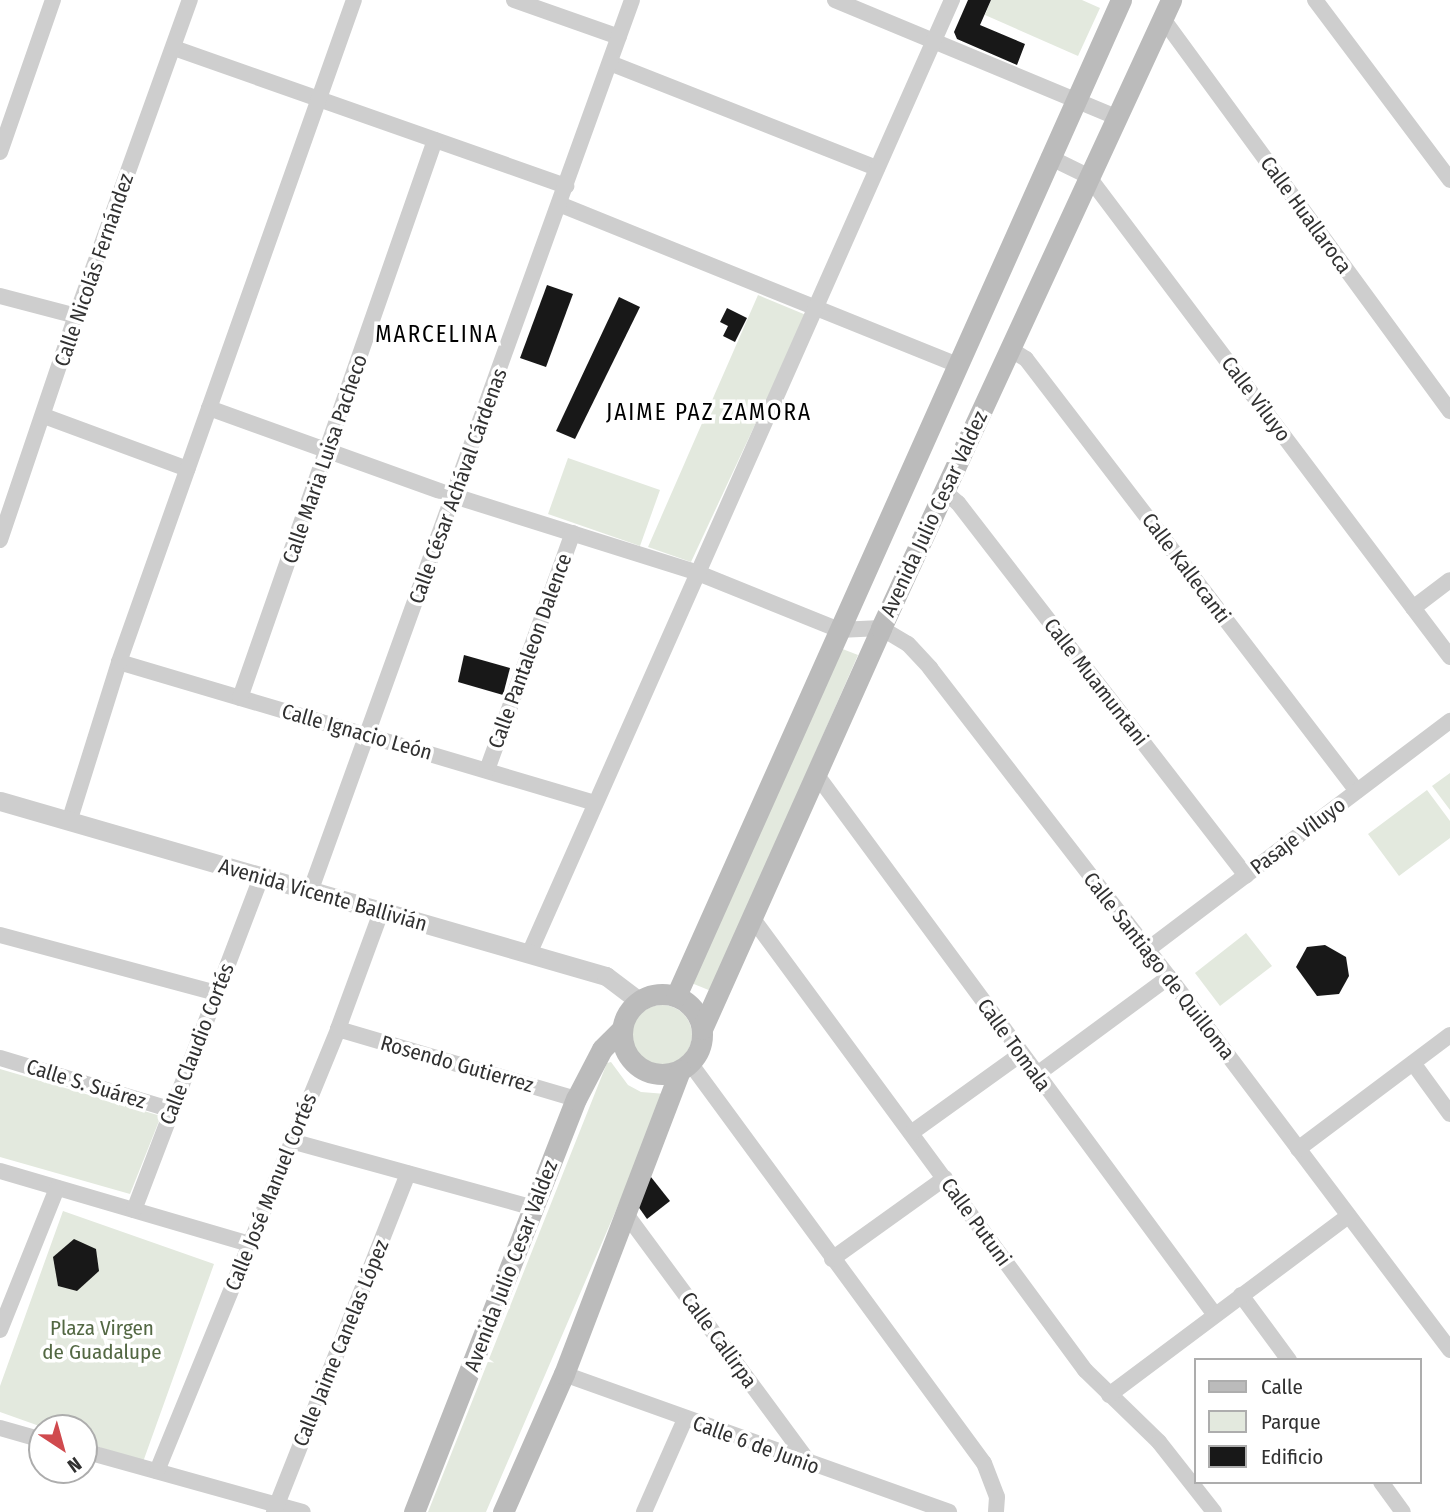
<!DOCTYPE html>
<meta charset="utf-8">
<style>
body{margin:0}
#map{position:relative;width:1450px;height:1512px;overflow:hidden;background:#fff;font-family:"Fira Sans Condensed",sans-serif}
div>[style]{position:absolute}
.green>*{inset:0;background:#e3e9de}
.round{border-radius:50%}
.building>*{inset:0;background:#181818}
.minor>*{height:16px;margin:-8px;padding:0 8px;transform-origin:8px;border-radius:8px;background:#cecece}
.tertiary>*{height:19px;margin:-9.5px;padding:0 9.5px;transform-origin:9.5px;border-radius:9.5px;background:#cecece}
.secondary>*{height:21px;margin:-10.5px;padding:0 10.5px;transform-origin:10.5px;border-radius:10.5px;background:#bbb}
.secondary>.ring{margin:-10.5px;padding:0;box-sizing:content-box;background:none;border:21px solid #bbb;border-radius:50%}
span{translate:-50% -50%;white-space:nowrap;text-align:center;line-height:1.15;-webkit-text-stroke:7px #fff;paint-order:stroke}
.street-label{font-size:21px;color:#313131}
.park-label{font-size:21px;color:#536843}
.neighbourhood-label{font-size:23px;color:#000;letter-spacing:2px}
.legend{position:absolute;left:1194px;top:1358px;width:228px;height:126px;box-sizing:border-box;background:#fff;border:2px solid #adadad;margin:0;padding:9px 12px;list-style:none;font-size:21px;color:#313131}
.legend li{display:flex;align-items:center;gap:14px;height:35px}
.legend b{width:35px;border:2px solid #adadad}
.north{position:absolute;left:28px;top:1414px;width:70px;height:70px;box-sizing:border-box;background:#fff;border:2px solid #adadad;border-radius:50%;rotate:144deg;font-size:19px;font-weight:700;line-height:28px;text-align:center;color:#313131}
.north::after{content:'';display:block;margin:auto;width:24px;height:32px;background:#d04a4e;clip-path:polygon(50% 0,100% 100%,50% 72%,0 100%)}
</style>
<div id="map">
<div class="green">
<div style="clip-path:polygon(991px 0,1082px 0,1100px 8px,1078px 56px,985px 15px)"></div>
<div style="clip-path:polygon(758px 295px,806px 315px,691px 562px,648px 547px)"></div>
<div style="clip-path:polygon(568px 458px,660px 490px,640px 546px,548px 514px)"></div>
<div style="clip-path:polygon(840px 648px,858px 655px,711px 991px,689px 982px)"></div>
<div style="clip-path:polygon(1450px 773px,1450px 810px,1432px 786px)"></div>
<div style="clip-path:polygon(1427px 790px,1450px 821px,1450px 838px,1399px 876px,1368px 834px)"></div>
<div style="clip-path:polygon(1246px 933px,1272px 966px,1220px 1006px,1195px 973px)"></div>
<div class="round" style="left:632px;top:1005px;width:60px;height:60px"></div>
<div style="clip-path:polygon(611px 1062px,628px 1085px,641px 1092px,666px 1094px,486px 1512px,428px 1512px,607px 1063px)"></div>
<div style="clip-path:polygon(0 1069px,161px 1116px,130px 1194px,0 1157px)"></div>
<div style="clip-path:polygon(63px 1211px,214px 1264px,143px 1462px,84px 1442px,84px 1428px,45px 1428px,0 1412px,0 1386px)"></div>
</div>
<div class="building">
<div style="clip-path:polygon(968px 0,991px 0,980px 25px,1025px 44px,1017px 65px,957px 39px,954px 32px)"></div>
<div style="clip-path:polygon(547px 285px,573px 294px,546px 367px,520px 358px)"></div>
<div style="clip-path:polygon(619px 297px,640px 307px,575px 439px,556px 431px)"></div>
<div style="clip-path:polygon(727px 308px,747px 318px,735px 342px,723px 336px,728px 326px,720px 322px)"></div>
<div style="clip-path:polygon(464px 655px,510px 668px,503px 695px,458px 682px)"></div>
<div style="clip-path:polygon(1325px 945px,1346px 957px,1349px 976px,1339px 994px,1317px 996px,1296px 967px,1307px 947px)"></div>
<div style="clip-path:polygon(647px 1172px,670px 1201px,647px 1219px,635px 1202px)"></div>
<div style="clip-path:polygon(74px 1239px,96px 1249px,99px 1271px,77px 1291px,58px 1286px,53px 1257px)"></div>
</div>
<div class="minor">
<div style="left:514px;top:0;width:111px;rotate:19.4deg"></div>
<div style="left:835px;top:0;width:304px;rotate:22.6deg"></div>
<div style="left:1315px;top:0;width:225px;rotate:53.1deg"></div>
<div style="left:1163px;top:19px;width:486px;rotate:53.8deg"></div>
<div style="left:174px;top:48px;width:416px;rotate:19.4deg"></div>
<div style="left:610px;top:63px;width:287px;rotate:21.5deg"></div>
<div style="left:0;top:152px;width:161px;rotate:-70.8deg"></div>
<div style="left:1049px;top:157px;width:43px;rotate:26deg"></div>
<div style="left:1088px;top:176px;width:602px;rotate:53.03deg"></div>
<div style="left:559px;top:204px;width:429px;rotate:22deg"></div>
<div style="left:0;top:296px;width:79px;rotate:14.7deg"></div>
<div style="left:1010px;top:349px;width:19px;rotate:32deg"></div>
<div style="left:1026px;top:359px;width:544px;rotate:52.54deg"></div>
<div style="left:209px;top:408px;width:260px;rotate:19.8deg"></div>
<div style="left:454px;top:496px;width:256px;rotate:17.5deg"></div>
<div style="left:698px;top:573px;width:152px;rotate:22deg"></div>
<div style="left:839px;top:630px;width:42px;rotate:-2.7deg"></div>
<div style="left:881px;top:628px;width:31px;rotate:31deg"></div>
<div style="left:908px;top:644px;width:33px;rotate:47deg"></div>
<div style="left:930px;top:668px;width:391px;rotate:52.3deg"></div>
<div style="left:1169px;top:977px;width:467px;rotate:53deg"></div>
<div style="left:44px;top:416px;width:153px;rotate:20.3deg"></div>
<div style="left:944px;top:491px;width:18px;rotate:41deg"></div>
<div style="left:958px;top:503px;width:471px;rotate:52.3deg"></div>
<div style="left:0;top:540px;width:237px;rotate:-71.3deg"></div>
<div style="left:76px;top:316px;width:336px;rotate:-70.2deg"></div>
<div style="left:1413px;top:608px;width:46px;rotate:-37.1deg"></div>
<div style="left:119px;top:662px;width:496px;rotate:16.5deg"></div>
<div style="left:240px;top:698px;width:591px;rotate:-70.74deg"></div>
<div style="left:487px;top:770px;width:252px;rotate:-70.1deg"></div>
<div style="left:816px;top:774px;width:672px;rotate:53.59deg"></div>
<div style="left:69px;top:822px;width:168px;rotate:-72.6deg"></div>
<div style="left:119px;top:662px;width:702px;rotate:-70.46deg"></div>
<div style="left:310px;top:892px;width:948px;rotate:-70.15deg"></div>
<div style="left:753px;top:919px;width:560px;rotate:53.64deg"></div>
<div style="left:1085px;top:1370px;width:103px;rotate:44.2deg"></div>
<div style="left:1159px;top:1442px;width:89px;rotate:51.8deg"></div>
<div style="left:0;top:935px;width:224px;rotate:15deg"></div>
<div style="left:1147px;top:950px;width:380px;rotate:-37.1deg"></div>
<div style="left:529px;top:954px;width:1044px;rotate:-66.09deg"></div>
<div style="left:338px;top:1029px;width:248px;rotate:16.4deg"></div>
<div style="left:0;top:1058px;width:180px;rotate:16.8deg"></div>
<div style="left:690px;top:1063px;width:496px;rotate:53.7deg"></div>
<div style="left:984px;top:1463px;width:36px;rotate:69deg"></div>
<div style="left:997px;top:1497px;width:15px;rotate:94deg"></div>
<div style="left:1413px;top:1063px;width:63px;rotate:54deg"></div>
<div style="left:1036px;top:1075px;width:165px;rotate:-36.4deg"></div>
<div style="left:911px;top:1133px;width:135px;rotate:-35.7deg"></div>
<div style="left:291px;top:1141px;width:252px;rotate:15.4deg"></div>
<div style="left:1298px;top:1149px;width:190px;rotate:-36.9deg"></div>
<div style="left:0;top:1171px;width:260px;rotate:16.3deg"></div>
<div style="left:134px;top:1210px;width:355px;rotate:-69.1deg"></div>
<div style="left:626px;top:1214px;width:312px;rotate:53.6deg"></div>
<div style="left:832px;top:1259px;width:139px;rotate:-35.6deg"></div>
<div style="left:1241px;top:1295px;width:81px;rotate:53.6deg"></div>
<div style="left:0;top:1330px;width:153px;rotate:-68.1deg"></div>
<div style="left:564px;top:1374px;width:409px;rotate:19.7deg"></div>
<div style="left:1109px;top:1395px;width:299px;rotate:-36.8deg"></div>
<div style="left:0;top:1428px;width:44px;rotate:15.9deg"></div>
<div style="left:84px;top:1451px;width:227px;rotate:15.6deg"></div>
<div style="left:157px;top:1471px;width:478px;rotate:-67.7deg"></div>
<div style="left:338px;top:1029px;width:125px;rotate:-69.8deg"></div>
<div style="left:1381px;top:1482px;width:37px;rotate:54deg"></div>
<div style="left:274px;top:1512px;width:364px;rotate:-68.4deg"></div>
<div style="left:644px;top:1512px;width:102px;rotate:-66.2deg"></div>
</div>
<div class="tertiary">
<div style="left:0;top:801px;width:631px;rotate:16.11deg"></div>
<div style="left:606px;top:976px;width:41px;rotate:37.1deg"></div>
</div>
<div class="secondary">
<div class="ring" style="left:622px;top:994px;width:59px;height:59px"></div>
<div style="left:676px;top:996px;width:1091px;rotate:-65.93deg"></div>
<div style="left:702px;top:1029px;width:439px;rotate:-65.9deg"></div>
<div style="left:881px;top:628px;width:692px;rotate:-65.21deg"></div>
<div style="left:414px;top:1512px;width:444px;rotate:-68.6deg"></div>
<div style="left:576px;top:1099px;width:56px;rotate:-62.5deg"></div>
<div style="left:602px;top:1049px;width:28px;rotate:-45deg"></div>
<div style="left:503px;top:1512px;width:151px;rotate:-66.2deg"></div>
<div style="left:564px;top:1374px;width:325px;rotate:-69.1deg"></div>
</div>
<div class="street-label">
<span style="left:1306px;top:215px;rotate:54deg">Calle Huallaroca</span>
<span style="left:94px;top:270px;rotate:-71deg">Calle Nicolás Fernández</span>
<span style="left:1256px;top:399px;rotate:53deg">Calle Viluyo</span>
<span style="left:325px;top:459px;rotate:-71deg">Calle Maria Luisa Pacheco</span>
<span style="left:458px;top:486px;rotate:-70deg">Calle César Achával Cárdenas</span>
<span style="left:934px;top:514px;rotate:-65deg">Avenida Julio Cesar Valdez</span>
<span style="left:1186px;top:568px;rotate:53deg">Calle Kallecanti</span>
<span style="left:530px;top:651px;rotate:-70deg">Calle Pantaleon Dalence</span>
<span style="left:1096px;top:682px;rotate:52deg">Calle Muamuntani</span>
<span style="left:357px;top:732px;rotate:16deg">Calle Ignacio León</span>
<span style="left:1298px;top:836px;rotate:-37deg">Pasaje Viluyo</span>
<span style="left:323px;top:895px;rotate:16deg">Avenida Vicente Ballivián</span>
<span style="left:1159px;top:966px;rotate:52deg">Calle Santiago de Quilloma</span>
<span style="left:197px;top:1044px;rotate:-69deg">Calle Claudio Cortés</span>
<span style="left:1014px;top:1045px;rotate:54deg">Calle Tomala</span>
<span style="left:457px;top:1064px;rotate:16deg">Rosendo Gutierrez</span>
<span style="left:86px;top:1084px;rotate:17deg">Calle S. Suárez</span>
<span style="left:271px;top:1192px;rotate:-68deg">Calle José Manuel Cortés</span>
<span style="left:976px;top:1222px;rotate:54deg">Calle Putuni</span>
<span style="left:511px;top:1266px;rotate:-69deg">Avenida Julio Cesar Valdez</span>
<span style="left:719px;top:1340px;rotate:54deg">Calle Callirpa</span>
<span style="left:341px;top:1343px;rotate:-68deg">Calle Jaime Canelas López</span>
<span style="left:756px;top:1445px;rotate:20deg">Calle 6 de Junio</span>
</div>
<div class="park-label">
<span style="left:102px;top:1340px">Plaza Virgen<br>de Guadalupe</span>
</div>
<div class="neighbourhood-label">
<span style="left:437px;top:334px">MARCELINA</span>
<span style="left:709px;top:412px">JAIME PAZ ZAMORA</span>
</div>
<ul class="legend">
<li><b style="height:9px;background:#bbb"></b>Calle</li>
<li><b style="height:19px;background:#e3e9de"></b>Parque</li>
<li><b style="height:19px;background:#181818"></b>Edificio</li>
</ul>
<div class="north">N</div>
</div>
